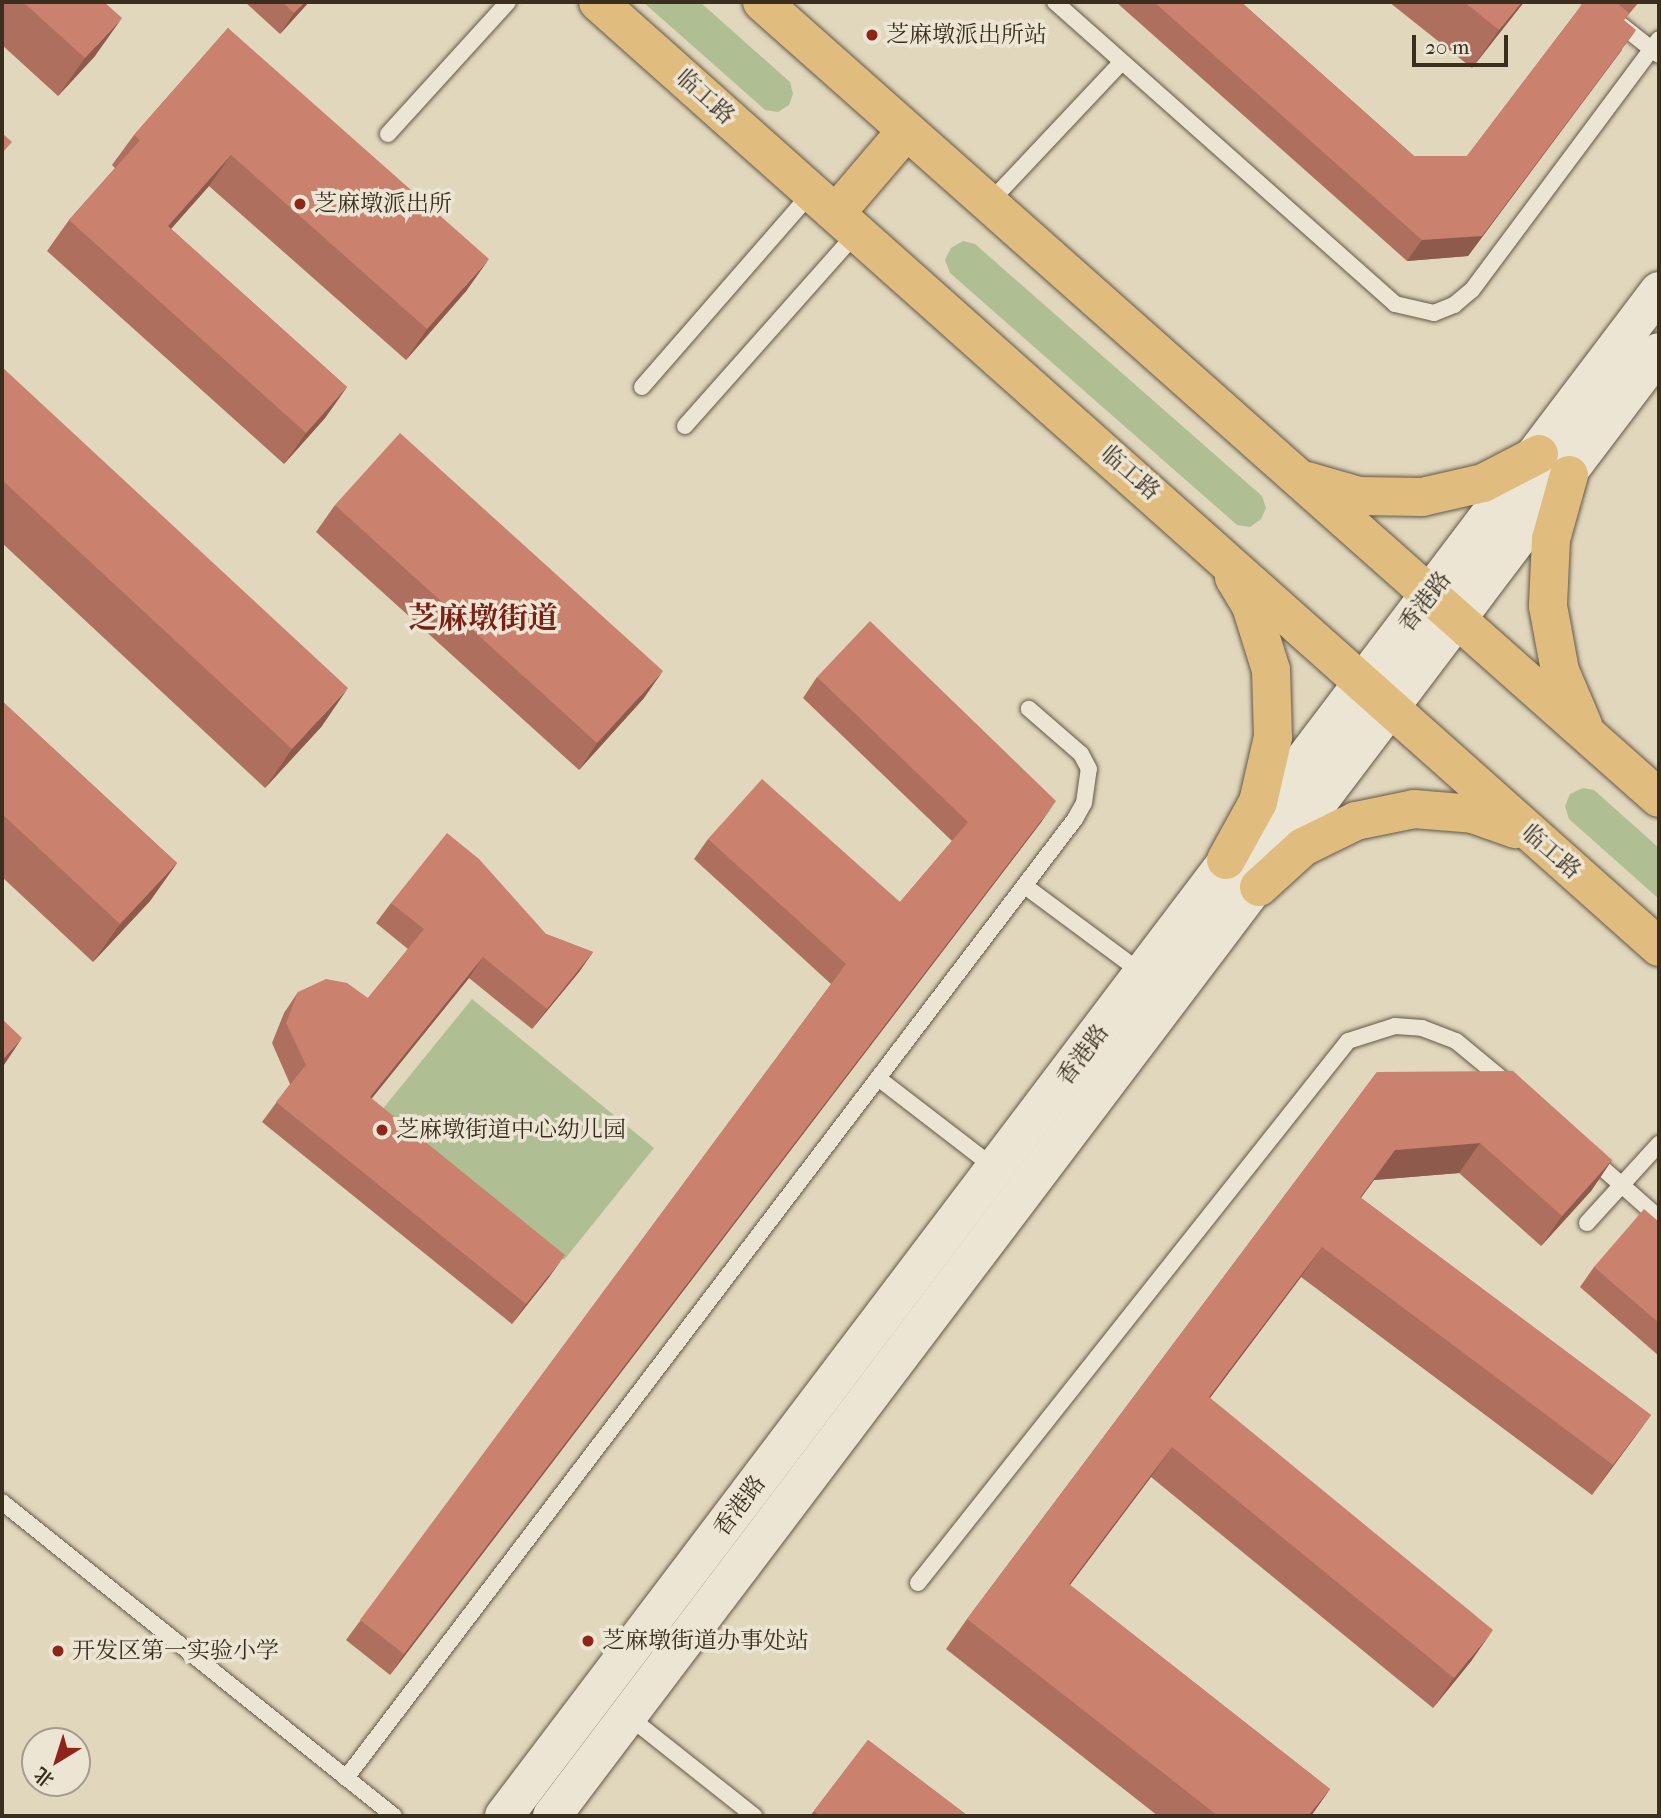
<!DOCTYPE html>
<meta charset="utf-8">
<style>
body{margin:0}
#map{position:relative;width:1661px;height:1818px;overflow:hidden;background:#e1d7bd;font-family:"IM FELL French Canon","Noto Serif SC",serif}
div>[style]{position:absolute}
.green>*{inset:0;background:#b0bf93}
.roads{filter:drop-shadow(0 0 2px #645846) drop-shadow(0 0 2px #645846)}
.service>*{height:16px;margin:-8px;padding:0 8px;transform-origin:8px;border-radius:8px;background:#ece5d4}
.secondary>*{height:38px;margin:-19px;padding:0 19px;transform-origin:19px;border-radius:19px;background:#ece5d4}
.primary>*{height:38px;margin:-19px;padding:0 19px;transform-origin:19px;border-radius:19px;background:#e0bc7e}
.wall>*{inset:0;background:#ae6f5e}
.shaded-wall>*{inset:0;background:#8d5a4c}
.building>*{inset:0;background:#ca816d}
.dots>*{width:19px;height:19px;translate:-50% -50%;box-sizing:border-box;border:4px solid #ece5d4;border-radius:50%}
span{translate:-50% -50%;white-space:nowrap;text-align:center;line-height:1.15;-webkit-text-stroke:7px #ece5d4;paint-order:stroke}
.poi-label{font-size:23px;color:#3a2e1e}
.left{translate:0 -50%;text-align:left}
.street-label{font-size:23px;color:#3a2e1e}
.district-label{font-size:30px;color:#7a1f14;font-weight:700}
.frame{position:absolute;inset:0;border:4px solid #3a2e1e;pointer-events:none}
.north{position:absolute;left:21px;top:1727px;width:70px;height:70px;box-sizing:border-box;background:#ece5d4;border:2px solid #a59c8b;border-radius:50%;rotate:218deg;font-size:19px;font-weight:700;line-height:28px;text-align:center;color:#3a2e1e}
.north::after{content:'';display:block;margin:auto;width:24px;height:32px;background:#8f2418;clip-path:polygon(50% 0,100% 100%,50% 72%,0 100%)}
.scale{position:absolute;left:1412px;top:35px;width:96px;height:32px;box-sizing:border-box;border:4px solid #3a2e1e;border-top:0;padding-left:9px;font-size:21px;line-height:24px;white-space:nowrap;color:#3a2e1e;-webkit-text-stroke:5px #ece5d4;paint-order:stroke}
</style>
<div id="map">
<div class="green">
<div style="clip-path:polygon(643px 2px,700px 2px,790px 82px,793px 94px,789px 105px,778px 112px,765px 110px)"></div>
<div style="clip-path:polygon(963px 241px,975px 244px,1262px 496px,1266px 508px,1261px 519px,1250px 527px,1237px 525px,950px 273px,945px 260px,951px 248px)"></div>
<div style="clip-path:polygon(1583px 788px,1594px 790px,1659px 848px,1659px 899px,1569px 819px,1565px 806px,1570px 794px)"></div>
<div style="clip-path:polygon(472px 999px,654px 1148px,564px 1260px,381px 1111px)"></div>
</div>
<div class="roads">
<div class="service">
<div style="left:1055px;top:2px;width:455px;rotate:41.6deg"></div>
<div style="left:1395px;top:304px;width:40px;rotate:13deg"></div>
<div style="left:1434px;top:313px;width:22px;rotate:-22deg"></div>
<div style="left:1454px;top:305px;width:23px;rotate:-40deg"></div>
<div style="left:1472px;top:290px;width:313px;rotate:-53.3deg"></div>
<div style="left:1592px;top:2px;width:85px;rotate:38.3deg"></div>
<div style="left:388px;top:134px;width:178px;rotate:-47.7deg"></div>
<div style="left:988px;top:204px;width:195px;rotate:-46.7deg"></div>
<div style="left:642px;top:387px;width:259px;rotate:-48.9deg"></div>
<div style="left:685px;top:426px;width:259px;rotate:-48.4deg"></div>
<div style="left:1025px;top:886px;width:146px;rotate:36.6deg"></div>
<div style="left:878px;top:1078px;width:149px;rotate:37.6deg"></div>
<div style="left:1590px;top:1157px;width:92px;rotate:41.5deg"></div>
<div style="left:1587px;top:1223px;width:107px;rotate:-47.7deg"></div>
<div style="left:2px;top:1502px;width:502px;rotate:38.7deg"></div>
<div style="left:918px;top:1583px;width:692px;rotate:-51.57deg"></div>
<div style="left:1348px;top:1041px;width:49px;rotate:-17.7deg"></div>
<div style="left:1395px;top:1026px;width:27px;rotate:4deg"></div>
<div style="left:1422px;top:1028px;width:36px;rotate:21deg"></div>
<div style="left:1456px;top:1041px;width:67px;rotate:39.6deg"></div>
<div style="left:628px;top:1716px;width:161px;rotate:38.4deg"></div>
<div style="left:346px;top:1778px;width:1205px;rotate:-52.76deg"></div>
<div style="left:1075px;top:819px;width:18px;rotate:-61deg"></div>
<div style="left:1084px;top:803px;width:34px;rotate:-82deg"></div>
<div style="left:1089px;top:769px;width:17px;rotate:-118deg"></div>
<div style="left:1081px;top:754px;width:69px;rotate:-139.1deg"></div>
</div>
<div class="secondary">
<div style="left:504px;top:1816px;width:1913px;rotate:-52.86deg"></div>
<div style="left:552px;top:1816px;width:1835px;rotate:-52.91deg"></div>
</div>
<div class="primary">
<div style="left:598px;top:2px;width:1421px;rotate:41.69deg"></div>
<div style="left:762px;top:2px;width:1199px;rotate:41.59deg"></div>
<div style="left:836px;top:213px;width:108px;rotate:-49.5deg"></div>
<div style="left:1569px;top:475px;width:66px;rotate:105.7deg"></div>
<div style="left:1551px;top:539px;width:67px;rotate:92.6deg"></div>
<div style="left:1548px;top:606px;width:66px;rotate:79.5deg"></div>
<div style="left:1560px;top:671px;width:59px;rotate:66.9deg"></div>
<div style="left:1307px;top:481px;width:54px;rotate:16.1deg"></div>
<div style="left:1359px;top:496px;width:63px;rotate:0.9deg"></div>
<div style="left:1422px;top:497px;width:63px;rotate:-12.9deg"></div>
<div style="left:1483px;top:483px;width:63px;rotate:-27.4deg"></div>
<div style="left:1226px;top:860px;width:66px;rotate:-61.1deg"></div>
<div style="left:1258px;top:802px;width:67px;rotate:-77deg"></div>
<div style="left:1273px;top:737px;width:67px;rotate:-91.7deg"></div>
<div style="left:1271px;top:670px;width:67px;rotate:-107.4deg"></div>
<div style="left:1251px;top:606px;width:33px;rotate:-121deg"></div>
<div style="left:1259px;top:887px;width:59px;rotate:-42.3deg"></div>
<div style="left:1303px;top:847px;width:59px;rotate:-26.1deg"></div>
<div style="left:1356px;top:821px;width:59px;rotate:-11.7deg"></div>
<div style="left:1414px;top:809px;width:59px;rotate:4.8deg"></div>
<div style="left:1473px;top:814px;width:45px;rotate:19.7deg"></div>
</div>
</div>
<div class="wall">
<div style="clip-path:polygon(2px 2px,104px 2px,95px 56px,58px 96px,2px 45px)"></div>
<div style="clip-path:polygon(245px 2px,309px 2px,280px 34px)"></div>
<div style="clip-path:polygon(1116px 2px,1241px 2px,1414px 156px,1467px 156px,1584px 2px,1639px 2px,1624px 20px,1622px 50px,1468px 256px,1407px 261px)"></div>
<div style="clip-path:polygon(1389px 2px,1524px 2px,1472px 68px)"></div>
<div style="clip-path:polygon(228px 28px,467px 290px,406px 360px,209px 186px,171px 229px,347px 387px,325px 418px,284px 464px,47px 251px,69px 220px,115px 168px,112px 165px,134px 135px)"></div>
<div style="clip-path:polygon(2px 367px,322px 726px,265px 788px,2px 543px)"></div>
<div style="clip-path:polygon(335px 505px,644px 698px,579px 770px,316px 532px)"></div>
<div style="clip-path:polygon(817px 677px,1042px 821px,390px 1675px,346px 1640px,831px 984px,694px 859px,708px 839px,900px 902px,952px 841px,803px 698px)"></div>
<div style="clip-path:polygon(2px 701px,177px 863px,150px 901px,93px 962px,2px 877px)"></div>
<div style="clip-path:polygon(391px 903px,546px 934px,593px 952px,579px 972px,532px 1029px,469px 978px,371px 1099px,550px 1276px,512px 1324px,262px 1122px,290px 1084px,272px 1043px,284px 1013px,298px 992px,368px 998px,408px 949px,376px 923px)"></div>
<div style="clip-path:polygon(1377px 1072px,1612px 1160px,1591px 1191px,1541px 1246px,1459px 1173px,1374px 1180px,1361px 1198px,1651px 1415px,1592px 1495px,1301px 1277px,1210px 1398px,1472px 1660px,1433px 1708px,1151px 1477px,1070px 1585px,1330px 1789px,1311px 1816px,1158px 1816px,946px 1649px,967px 1619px)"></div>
<div style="clip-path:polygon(1659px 1222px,1659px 1356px,1580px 1287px,1594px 1267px)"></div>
<div style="clip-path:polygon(868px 1740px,968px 1816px,810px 1816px)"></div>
</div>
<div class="shaded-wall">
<div style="clip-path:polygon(305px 2px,309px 2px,280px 34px,294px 13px)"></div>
<div style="clip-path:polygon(1522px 2px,1524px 2px,1472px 68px,1499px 30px)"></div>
<div style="clip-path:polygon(122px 18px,95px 56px,58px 96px,85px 58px)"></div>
<div style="clip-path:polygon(1636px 30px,1468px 256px,1407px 261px,1422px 240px)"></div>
<div style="clip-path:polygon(231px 155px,209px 186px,146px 257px,168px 226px)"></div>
<div style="clip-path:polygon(489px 259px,467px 290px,406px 360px,427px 329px)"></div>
<div style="clip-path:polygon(347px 387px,325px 418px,284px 464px,306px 433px)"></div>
<div style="clip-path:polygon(663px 671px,644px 698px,579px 770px,597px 743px)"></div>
<div style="clip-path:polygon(348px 688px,322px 726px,265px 788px,292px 749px)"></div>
<div style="clip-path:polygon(1056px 801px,1042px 821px,390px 1675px,404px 1654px)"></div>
<div style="clip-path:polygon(177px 863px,150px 901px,93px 962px,120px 924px)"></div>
<div style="clip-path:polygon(593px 952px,579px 972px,532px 1029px,547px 1009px)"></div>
<div style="clip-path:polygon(483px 957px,469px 978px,356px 1118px,370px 1097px)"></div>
<div style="clip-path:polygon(22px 1038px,2px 1068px,2px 1060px)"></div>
<div style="clip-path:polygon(1480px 1143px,1459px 1173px,1374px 1180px,1339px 1227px,1395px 1150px)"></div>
<div style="clip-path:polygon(1612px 1160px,1591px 1191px,1541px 1246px,1562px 1216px)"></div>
<div style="clip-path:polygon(1322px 1247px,1301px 1277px,1188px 1427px,1209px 1397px)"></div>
<div style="clip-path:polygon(565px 1255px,550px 1276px,512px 1324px,526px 1304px)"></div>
<div style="clip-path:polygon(1651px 1415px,1629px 1445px,1592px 1495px,1613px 1465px)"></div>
<div style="clip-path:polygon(1172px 1447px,1151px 1477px,1048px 1614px,1069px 1584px)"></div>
<div style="clip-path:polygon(1493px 1630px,1472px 1660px,1433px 1708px,1454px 1678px)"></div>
<div style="clip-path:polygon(1330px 1789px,1311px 1816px,1308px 1816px)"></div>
</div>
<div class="building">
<div style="clip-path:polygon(23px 2px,104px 2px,122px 18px,85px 58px)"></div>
<div style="clip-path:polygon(282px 2px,305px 2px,294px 13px)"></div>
<div style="clip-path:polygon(1154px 2px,1241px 2px,1414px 156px,1467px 156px,1584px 2px,1616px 2px,1629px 13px,1624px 20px,1636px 30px,1482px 236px,1422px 240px)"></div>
<div style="clip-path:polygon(1464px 2px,1522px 2px,1499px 30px)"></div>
<div style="clip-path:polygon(228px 28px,489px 259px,427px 329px,231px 155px,168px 226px,347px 387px,306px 433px,69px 220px,140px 140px,134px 135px)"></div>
<div style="clip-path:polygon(2px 133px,12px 142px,2px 153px)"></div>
<div style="clip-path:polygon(2px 367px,348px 688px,292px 749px,2px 480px)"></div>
<div style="clip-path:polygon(400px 433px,663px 671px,597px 743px,335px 505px)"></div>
<div style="clip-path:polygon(870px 621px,1056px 801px,404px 1654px,360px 1620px,846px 964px,708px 839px,762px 779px,900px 902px,968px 822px,817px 677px)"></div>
<div style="clip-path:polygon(2px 701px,177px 863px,120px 924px,2px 814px)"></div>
<div style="clip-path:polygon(447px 833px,479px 859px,546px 934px,593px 952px,547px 1009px,483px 957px,370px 1097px,565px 1255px,526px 1304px,276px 1102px,306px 1065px,286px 1023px,298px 992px,326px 979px,347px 983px,368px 998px,424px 929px,391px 903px)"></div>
<div style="clip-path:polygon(2px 1019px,22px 1038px,2px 1060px)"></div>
<div style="clip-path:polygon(1513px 1071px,1612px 1160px,1562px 1216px,1480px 1143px,1395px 1150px,1360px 1197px,1651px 1415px,1613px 1465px,1322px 1247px,1209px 1397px,1493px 1630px,1454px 1678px,1172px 1447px,1069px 1584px,1330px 1789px,1308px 1816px,1218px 1816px,967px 1619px,1377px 1072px)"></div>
<div style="clip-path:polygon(1644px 1209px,1659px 1222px,1659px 1323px,1594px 1267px)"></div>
<div style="clip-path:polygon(868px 1740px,968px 1816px,820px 1816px,814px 1811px)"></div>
</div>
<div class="dots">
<div style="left:872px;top:35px;background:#8f2418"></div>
<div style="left:300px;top:204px;background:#8f2418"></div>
<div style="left:382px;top:1130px;background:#8f2418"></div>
<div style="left:588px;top:1641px;background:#8f2418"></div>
<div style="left:58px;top:1651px;background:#8f2418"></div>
</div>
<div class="poi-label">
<span class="left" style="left:886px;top:35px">芝麻墩派出所站</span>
<span class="left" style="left:314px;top:204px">芝麻墩派出所</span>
<span class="left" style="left:396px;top:1130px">芝麻墩街道中心幼儿园</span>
<span class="left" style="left:602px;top:1641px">芝麻墩街道办事处站</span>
<span class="left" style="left:72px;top:1651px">开发区第一实验小学</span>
</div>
<div class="street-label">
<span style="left:705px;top:97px;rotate:42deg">临工路</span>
<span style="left:1130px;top:473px;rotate:41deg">临工路</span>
<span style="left:1425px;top:602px;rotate:-52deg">香港路</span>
<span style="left:1551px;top:852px;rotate:41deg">临工路</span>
<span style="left:1083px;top:1055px;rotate:-53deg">香港路</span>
<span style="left:740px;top:1506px;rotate:-53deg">香港路</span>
</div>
<div class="district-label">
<span style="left:483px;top:619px">芝麻墩街道</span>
</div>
<div class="frame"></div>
<div class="north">北</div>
<div class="scale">20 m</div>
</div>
